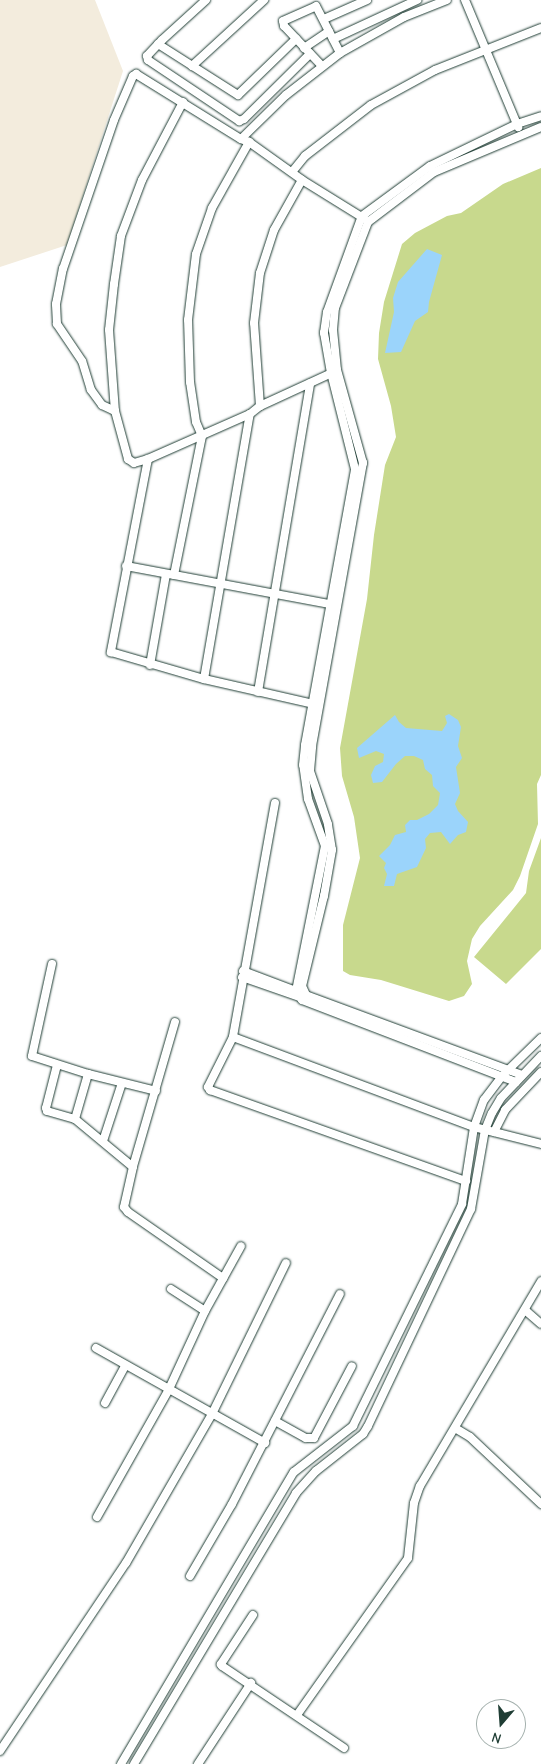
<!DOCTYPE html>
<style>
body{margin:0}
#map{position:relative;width:541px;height:1764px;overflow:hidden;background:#fff;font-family:"Comic Neue",sans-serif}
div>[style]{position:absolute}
.built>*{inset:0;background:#f3ecdd}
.green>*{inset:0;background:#c8d98d}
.water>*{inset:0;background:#9bd4fb}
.roads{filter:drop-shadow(0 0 1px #1f3d34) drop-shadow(0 0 1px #1f3d34)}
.minor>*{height:8px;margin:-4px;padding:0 4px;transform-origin:4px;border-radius:4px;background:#fff}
span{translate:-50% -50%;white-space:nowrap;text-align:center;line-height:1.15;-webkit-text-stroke:5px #fff;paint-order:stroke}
.north{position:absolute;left:476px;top:1699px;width:50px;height:50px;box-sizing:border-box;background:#fff;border:1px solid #a5b1ae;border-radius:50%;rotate:198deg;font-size:14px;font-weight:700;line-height:20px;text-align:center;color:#1f3d34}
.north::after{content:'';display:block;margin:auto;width:18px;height:22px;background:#1f3d34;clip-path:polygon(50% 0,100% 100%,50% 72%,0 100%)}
</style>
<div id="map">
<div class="built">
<div style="clip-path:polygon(0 0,95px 0,123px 71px,67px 245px,0 267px)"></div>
</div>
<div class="green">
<div style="clip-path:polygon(541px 168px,541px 775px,537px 784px,538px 824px,520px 876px,513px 890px,480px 926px,472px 939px,467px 961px,472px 984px,464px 996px,449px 1001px,381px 980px,350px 975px,343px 971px,343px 925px,360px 858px,354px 817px,342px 776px,340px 748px,367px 599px,374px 535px,385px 465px,396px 437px,391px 406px,378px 359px,379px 333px,384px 302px,402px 244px,415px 233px,447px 216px,461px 213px,503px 184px)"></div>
<div style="clip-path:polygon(541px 838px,541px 949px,506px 984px,474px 957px,526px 893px,529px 871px)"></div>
</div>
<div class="water">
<div style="clip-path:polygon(427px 249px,442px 255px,429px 302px,428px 312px,415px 321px,401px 352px,385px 353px,394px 312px,393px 298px,398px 282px)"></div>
<div style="clip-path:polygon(449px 714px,458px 720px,461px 727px,458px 746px,462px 758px,456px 767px,460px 793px,455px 804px,458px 811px,468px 822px,466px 832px,458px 835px,450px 844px,441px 832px,430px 833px,425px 839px,426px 848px,417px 867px,397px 874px,394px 886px,384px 886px,387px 874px,384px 868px,386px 863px,379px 856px,390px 845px,395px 835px,406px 832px,405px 825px,410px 820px,417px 820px,429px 814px,438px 805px,440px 793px,433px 786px,432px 775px,425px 769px,423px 760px,414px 756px,405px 756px,396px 764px,382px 782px,373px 783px,371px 775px,375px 766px,383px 762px,384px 754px,376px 751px,359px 758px,357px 748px,395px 715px,399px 722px,406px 728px,442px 731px,447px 723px,445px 716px)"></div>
</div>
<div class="roads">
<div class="minor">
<div style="left:206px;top:0;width:59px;rotate:137.7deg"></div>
<div style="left:162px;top:40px;width:22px;rotate:133deg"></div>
<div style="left:147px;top:56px;width:4px;rotate:76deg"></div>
<div style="left:148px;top:60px;width:110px;rotate:33.8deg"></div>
<div style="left:239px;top:121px;width:5px;rotate:-22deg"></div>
<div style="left:244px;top:119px;width:93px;rotate:-44.6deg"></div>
<div style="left:465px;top:0;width:138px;rotate:67.3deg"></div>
<div style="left:324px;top:19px;width:47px;rotate:-23.8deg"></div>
<div style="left:333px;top:39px;width:93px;rotate:-24.9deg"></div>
<div style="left:158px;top:44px;width:95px;rotate:32.5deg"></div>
<div style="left:238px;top:95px;width:81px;rotate:-44deg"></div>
<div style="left:304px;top:48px;width:30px;rotate:-34deg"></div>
<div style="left:192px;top:66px;width:98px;rotate:-42.5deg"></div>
<div style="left:322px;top:66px;width:55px;rotate:-133.5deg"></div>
<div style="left:284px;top:26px;width:5px;rotate:-101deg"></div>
<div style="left:283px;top:21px;width:36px;rotate:-24deg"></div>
<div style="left:316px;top:6px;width:53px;rotate:62.9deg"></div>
<div style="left:183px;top:102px;width:88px;rotate:117.7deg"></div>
<div style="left:142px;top:180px;width:60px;rotate:110.6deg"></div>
<div style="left:121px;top:236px;width:49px;rotate:98.3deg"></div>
<div style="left:114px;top:284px;width:46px;rotate:96.2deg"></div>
<div style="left:109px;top:330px;width:81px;rotate:85.8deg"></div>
<div style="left:115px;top:411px;width:50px;rotate:74.8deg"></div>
<div style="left:128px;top:459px;width:7px;rotate:34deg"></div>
<div style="left:134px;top:463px;width:15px;rotate:-16deg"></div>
<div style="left:148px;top:459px;width:111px;rotate:-23.8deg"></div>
<div style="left:250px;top:414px;width:13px;rotate:-39deg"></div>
<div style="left:260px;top:406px;width:84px;rotate:-24.7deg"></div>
<div style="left:241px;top:139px;width:63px;rotate:-44.4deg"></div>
<div style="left:286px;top:95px;width:68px;rotate:-37.9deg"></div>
<div style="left:340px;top:53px;width:73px;rotate:-29.4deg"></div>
<div style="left:404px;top:17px;width:46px;rotate:-21.6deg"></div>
<div style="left:292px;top:172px;width:21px;rotate:-51deg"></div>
<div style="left:305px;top:156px;width:83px;rotate:-37.7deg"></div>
<div style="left:371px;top:105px;width:73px;rotate:-28.7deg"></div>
<div style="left:435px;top:70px;width:114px;rotate:-21.6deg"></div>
<div style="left:260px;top:406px;width:83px;rotate:-94.1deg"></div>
<div style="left:254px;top:323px;width:50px;rotate:-83.2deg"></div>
<div style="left:260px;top:273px;width:45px;rotate:-72deg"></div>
<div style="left:274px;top:230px;width:57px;rotate:-60.8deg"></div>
<div style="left:115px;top:411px;width:14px;rotate:-155deg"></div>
<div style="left:102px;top:405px;width:19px;rotate:-126deg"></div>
<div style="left:91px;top:390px;width:30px;rotate:-107deg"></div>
<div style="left:82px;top:361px;width:45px;rotate:-124deg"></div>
<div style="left:57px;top:324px;width:20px;rotate:-93deg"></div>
<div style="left:56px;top:304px;width:36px;rotate:-79deg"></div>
<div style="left:63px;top:269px;width:157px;rotate:-71.1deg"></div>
<div style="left:114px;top:120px;width:48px;rotate:-66.6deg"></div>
<div style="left:133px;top:76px;width:4px;rotate:-34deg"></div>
<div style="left:136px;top:74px;width:123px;rotate:31.8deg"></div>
<div style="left:241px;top:139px;width:9px;rotate:21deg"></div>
<div style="left:249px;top:142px;width:65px;rotate:35.6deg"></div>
<div style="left:302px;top:180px;width:74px;rotate:31.8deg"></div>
<div style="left:148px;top:459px;width:197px;rotate:100.9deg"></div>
<div style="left:111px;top:652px;width:97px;rotate:16.2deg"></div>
<div style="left:204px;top:679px;width:113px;rotate:12.8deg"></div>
<div style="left:126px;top:566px;width:213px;rotate:10.6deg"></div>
<div style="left:174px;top:575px;width:142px;rotate:-78.6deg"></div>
<div style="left:202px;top:436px;width:15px;rotate:-113deg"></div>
<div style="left:196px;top:422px;width:40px;rotate:-98.5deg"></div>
<div style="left:190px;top:382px;width:62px;rotate:-91.8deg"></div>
<div style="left:188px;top:320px;width:66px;rotate:-83.1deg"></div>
<div style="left:196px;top:254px;width:49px;rotate:-70.8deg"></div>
<div style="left:212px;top:208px;width:76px;rotate:-60.7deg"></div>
<div style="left:150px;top:665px;width:92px;rotate:-80deg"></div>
<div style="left:204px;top:679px;width:269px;rotate:-80.2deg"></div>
<div style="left:258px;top:692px;width:313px;rotate:-80.4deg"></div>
<div style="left:275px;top:803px;width:238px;rotate:100.2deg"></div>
<div style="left:233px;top:1037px;width:56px;rotate:116.6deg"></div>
<div style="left:208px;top:1087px;width:4px;rotate:56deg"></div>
<div style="left:210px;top:1090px;width:272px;rotate:19.6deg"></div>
<div style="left:52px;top:964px;width:94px;rotate:102.3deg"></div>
<div style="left:32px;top:1056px;width:59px;rotate:17.8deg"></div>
<div style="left:88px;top:1074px;width:70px;rotate:14deg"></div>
<div style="left:243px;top:971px;width:53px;rotate:20.8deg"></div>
<div style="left:242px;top:977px;width:60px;rotate:19.3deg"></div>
<div style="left:175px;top:1022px;width:151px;rotate:106.2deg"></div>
<div style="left:133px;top:1167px;width:41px;rotate:102.7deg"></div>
<div style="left:124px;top:1207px;width:6px;rotate:51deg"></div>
<div style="left:128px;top:1212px;width:116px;rotate:34.8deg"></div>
<div style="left:233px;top:1037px;width:257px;rotate:20.5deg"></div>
<div style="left:474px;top:1127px;width:69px;rotate:14.2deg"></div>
<div style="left:57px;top:1065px;width:44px;rotate:104.3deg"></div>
<div style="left:46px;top:1108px;width:3px;rotate:72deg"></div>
<div style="left:47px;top:1111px;width:29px;rotate:16deg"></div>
<div style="left:75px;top:1119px;width:75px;rotate:39.6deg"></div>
<div style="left:522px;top:1075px;width:230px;rotate:-159.7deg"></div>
<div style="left:306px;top:995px;width:10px;rotate:-114deg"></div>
<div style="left:302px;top:986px;width:93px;rotate:-76.3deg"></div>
<div style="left:324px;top:896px;width:47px;rotate:-80.1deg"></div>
<div style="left:332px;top:850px;width:26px;rotate:-99deg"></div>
<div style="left:328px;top:824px;width:56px;rotate:-108.8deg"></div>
<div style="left:310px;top:771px;width:25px;rotate:-85deg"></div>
<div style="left:312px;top:746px;width:288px;rotate:-79.8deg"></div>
<div style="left:363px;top:463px;width:97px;rotate:-105.6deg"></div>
<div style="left:337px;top:370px;width:40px;rotate:-95.7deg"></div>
<div style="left:333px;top:330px;width:22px;rotate:-85deg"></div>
<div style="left:335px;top:308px;width:92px;rotate:-69deg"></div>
<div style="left:368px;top:222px;width:83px;rotate:-37.1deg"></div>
<div style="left:434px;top:172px;width:116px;rotate:-22.8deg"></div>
<div style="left:516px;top:1082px;width:229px;rotate:-159deg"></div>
<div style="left:302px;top:1000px;width:11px;rotate:-124deg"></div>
<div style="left:296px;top:991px;width:148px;rotate:-78.7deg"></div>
<div style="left:325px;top:846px;width:50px;rotate:-109.9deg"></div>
<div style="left:308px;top:799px;width:34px;rotate:-98deg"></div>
<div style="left:303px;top:765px;width:20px;rotate:-84deg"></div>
<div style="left:305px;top:745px;width:280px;rotate:-79.7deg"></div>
<div style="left:355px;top:469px;width:99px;rotate:-104deg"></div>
<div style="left:331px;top:373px;width:41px;rotate:-99.9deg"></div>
<div style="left:324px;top:333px;width:21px;rotate:-82deg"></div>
<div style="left:327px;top:312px;width:102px;rotate:-70deg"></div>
<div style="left:362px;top:216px;width:84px;rotate:-36.3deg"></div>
<div style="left:430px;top:166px;width:97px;rotate:-25.8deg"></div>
<div style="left:517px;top:124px;width:25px;rotate:-18deg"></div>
<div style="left:75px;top:1119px;width:47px;rotate:-73.9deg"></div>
<div style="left:494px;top:1132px;width:25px;rotate:-63deg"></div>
<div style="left:505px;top:1110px;width:52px;rotate:-46.5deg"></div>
<div style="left:103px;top:1141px;width:61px;rotate:-71.9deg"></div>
<div style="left:171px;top:1289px;width:40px;rotate:32.9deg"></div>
<div style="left:525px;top:1310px;width:21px;rotate:41deg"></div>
<div style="left:96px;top:1348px;width:194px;rotate:29.3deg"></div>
<div style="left:105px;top:1403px;width:42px;rotate:-61.6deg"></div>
<div style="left:275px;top:1421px;width:35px;rotate:29deg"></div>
<div style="left:306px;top:1438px;width:8px"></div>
<div style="left:314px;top:1438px;width:81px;rotate:-62.2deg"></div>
<div style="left:455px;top:1428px;width:17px;rotate:31deg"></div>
<div style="left:470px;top:1437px;width:98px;rotate:43.3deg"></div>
<div style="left:97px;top:1517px;width:147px;rotate:-60.6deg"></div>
<div style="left:169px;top:1389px;width:86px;rotate:-65.2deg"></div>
<div style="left:205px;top:1311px;width:74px;rotate:-61deg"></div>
<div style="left:190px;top:1576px;width:83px;rotate:-59.7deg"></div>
<div style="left:232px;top:1504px;width:236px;rotate:-62.8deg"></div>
<div style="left:253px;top:1615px;width:59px;rotate:123.1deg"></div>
<div style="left:221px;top:1664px;width:2px;rotate:63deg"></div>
<div style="left:222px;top:1666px;width:147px;rotate:33.9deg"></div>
<div style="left:297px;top:1715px;width:192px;rotate:-54.7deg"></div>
<div style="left:408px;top:1558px;width:55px;rotate:-83.8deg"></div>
<div style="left:414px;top:1503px;width:18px;rotate:-71deg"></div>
<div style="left:420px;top:1486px;width:238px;rotate:-59.4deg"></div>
<div style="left:0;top:1751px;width:226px;rotate:-56.2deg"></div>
<div style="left:126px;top:1563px;width:172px;rotate:-60deg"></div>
<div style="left:212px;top:1414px;width:168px;rotate:-63.9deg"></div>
<div style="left:121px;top:1764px;width:339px;rotate:-59.4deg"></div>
<div style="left:294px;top:1472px;width:75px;rotate:-37.9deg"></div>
<div style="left:353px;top:1426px;width:247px;rotate:-63.8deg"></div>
<div style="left:462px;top:1204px;width:78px;rotate:-81.1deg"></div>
<div style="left:474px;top:1127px;width:29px;rotate:-70deg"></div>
<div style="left:484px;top:1100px;width:30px;rotate:-53deg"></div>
<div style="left:502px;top:1076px;width:54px;rotate:-44.3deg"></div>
<div style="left:134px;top:1764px;width:316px;rotate:-59.1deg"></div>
<div style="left:296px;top:1493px;width:30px;rotate:-48deg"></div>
<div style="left:316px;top:1471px;width:60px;rotate:-38.2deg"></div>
<div style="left:363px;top:1434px;width:9px;rotate:-58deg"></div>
<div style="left:368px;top:1426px;width:240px;rotate:-64.6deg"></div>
<div style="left:471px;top:1209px;width:80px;rotate:-80deg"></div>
<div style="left:485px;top:1130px;width:18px;rotate:-68deg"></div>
<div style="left:492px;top:1113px;width:17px;rotate:-59deg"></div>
<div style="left:501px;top:1098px;width:58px;rotate:-46.4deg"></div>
<div style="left:198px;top:1764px;width:97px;rotate:-56.8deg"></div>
</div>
</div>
<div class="north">N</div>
</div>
